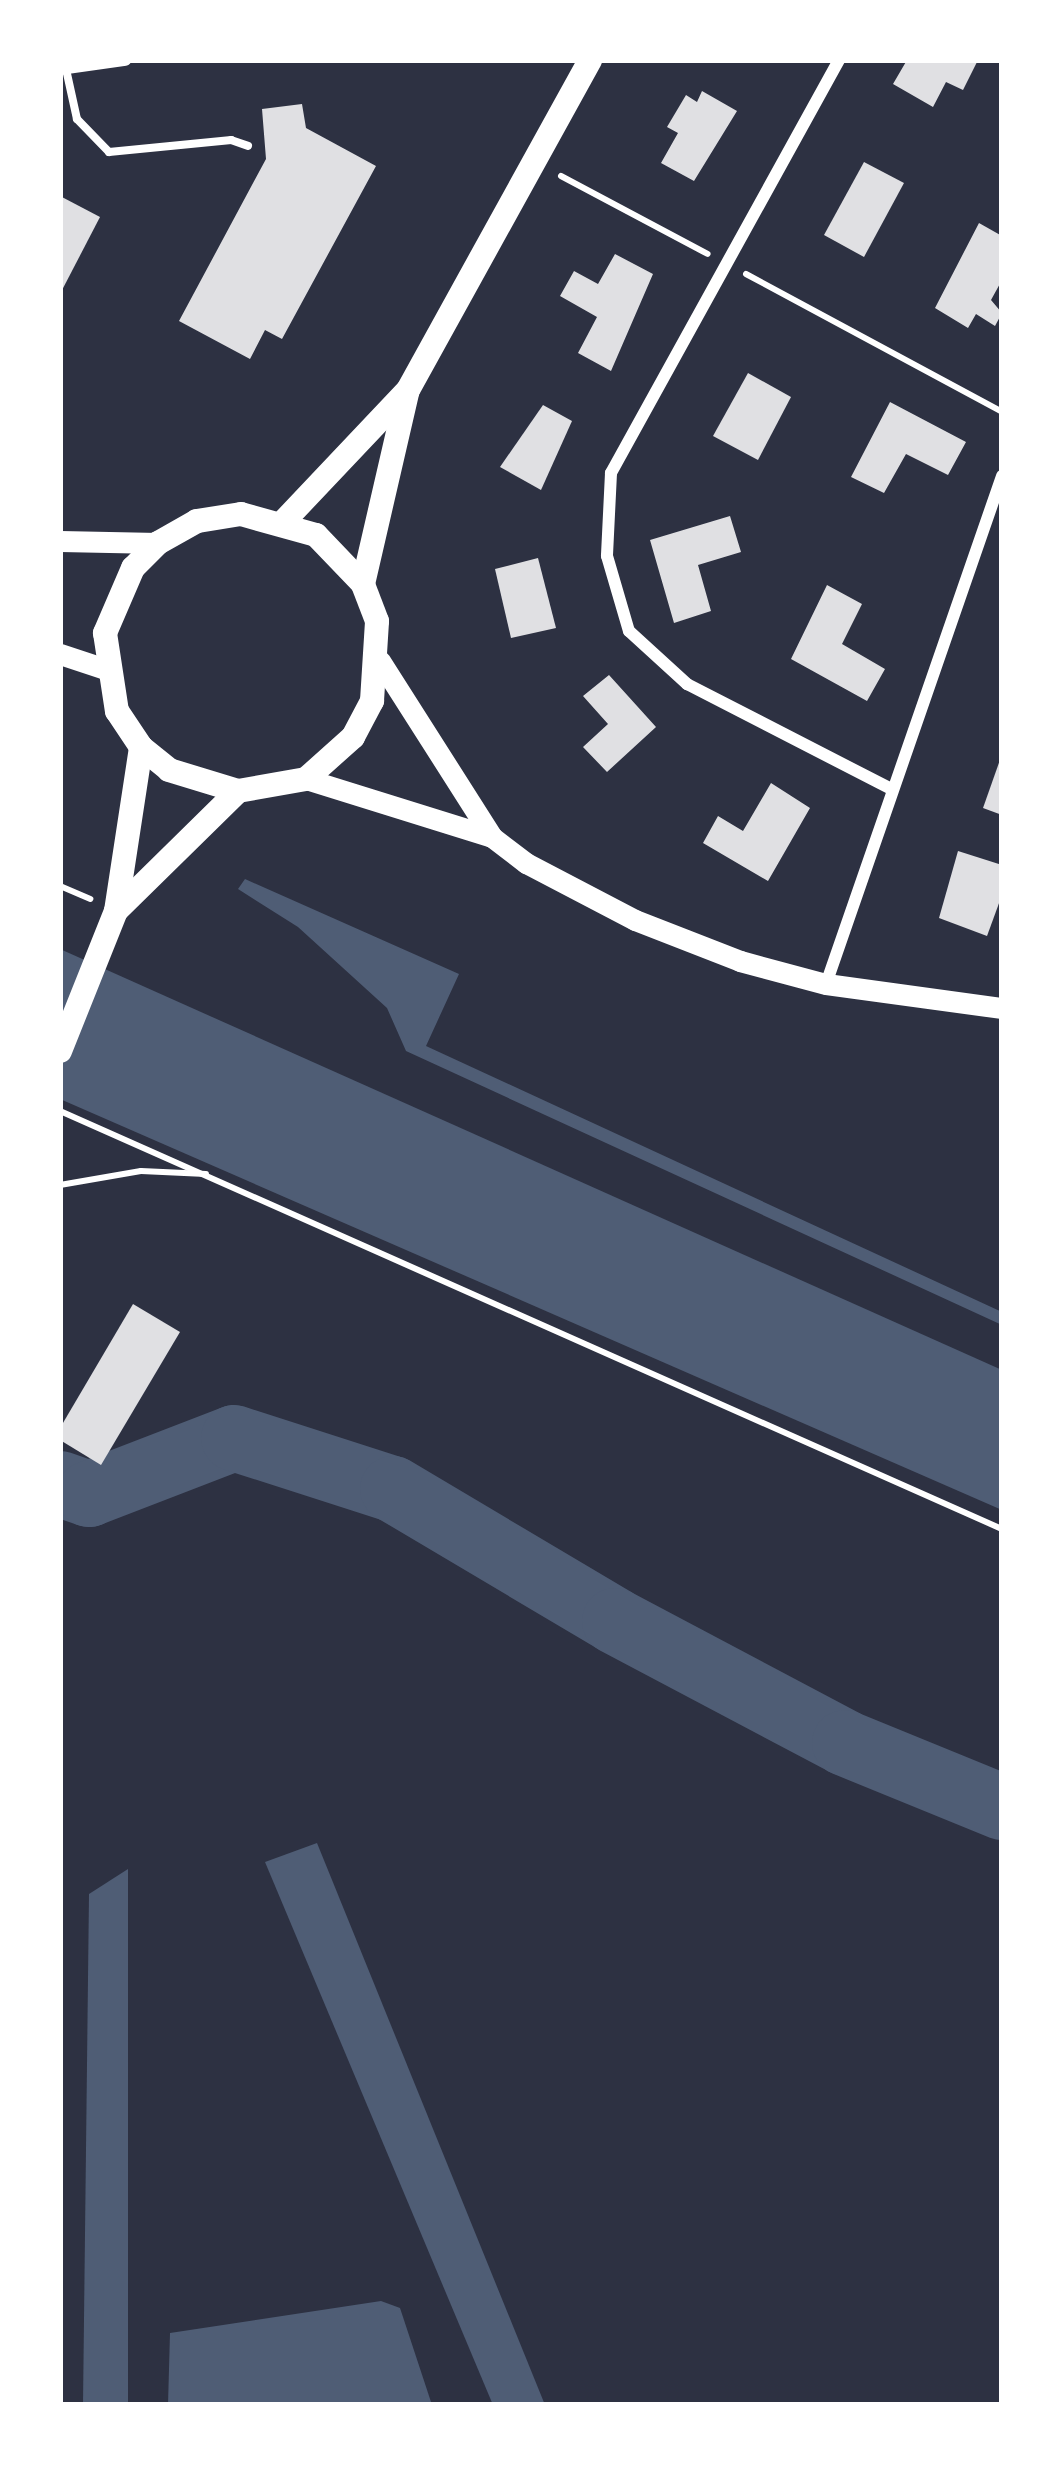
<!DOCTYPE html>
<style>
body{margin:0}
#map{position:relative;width:1062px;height:2465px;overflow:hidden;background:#2d3142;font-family:Merriweather,serif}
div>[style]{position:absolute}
.water>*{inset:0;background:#4f5d75}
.river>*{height:66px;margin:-33px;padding:0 33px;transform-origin:33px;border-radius:33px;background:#4f5d75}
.building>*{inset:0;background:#e0e0e3}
.path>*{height:6px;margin:-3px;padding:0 3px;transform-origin:3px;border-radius:3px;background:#fff}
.service>*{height:8px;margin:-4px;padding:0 4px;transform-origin:4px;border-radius:4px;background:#fff}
.minor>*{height:12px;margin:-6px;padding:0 6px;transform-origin:6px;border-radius:6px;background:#fff}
.tertiary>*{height:21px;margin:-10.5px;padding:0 10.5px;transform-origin:10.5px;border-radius:10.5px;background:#fff}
.secondary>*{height:24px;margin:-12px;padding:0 12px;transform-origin:12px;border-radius:12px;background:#fff}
span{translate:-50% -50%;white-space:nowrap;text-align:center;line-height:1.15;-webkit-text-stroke:9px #fff;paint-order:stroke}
.frame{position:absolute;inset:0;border:63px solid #fff;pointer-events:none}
</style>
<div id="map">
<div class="water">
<div style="clip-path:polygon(245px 879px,459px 974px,426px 1046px,1002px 1312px,1002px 1325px,406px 1051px,387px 1008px,298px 927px,238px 889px)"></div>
<div style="clip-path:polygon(60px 949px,1002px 1370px,1002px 1510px,60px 1099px)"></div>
<div style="clip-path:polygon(317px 1843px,545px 2405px,493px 2405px,265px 1862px)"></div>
<div style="clip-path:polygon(128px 1869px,128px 2405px,83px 2405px,89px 1894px)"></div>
<div style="clip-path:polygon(381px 2301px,400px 2308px,432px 2405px,168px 2405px,170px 2333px)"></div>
</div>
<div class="river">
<div style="left:60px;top:1484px;width:31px;rotate:19deg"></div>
<div style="left:89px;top:1494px;width:155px;rotate:-21.1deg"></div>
<div style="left:234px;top:1438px;width:167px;rotate:17.8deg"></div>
<div style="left:393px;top:1489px;width:258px;rotate:30.7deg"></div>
<div style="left:615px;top:1621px;width:260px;rotate:27.9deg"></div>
<div style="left:845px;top:1743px;width:170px;rotate:22.2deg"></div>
</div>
<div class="building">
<div style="clip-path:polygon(907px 60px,978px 60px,963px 90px,946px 82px,933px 107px,893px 84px)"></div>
<div style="clip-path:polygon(702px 91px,737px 111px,694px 181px,661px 163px,678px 133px,667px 127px,686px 95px,697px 102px)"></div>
<div style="clip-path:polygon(302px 104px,306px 128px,376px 166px,282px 339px,265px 330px,250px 359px,179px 321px,266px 159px,262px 109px)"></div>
<div style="clip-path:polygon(864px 162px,904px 183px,864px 257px,824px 235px)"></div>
<div style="clip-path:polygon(60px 196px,100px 217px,60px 294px)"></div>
<div style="clip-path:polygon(979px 223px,1002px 236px,1002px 280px,991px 300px,1002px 313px,995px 326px,976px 314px,968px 328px,935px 308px)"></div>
<div style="clip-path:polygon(615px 254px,653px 274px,611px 371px,578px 353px,597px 317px,560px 296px,574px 271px,598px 284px)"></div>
<div style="clip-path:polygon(748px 373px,791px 397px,758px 460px,713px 436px)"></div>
<div style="clip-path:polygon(890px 402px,966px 442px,948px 475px,906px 454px,884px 493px,851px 477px)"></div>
<div style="clip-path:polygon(543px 405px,572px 421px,541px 490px,500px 467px)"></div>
<div style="clip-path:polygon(730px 516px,741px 552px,698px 565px,711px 611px,674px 623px,650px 540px)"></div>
<div style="clip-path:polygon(538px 558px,556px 628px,511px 638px,495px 569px)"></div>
<div style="clip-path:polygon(827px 585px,862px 604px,842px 644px,885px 669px,867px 701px,791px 659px)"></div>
<div style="clip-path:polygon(609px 675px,656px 727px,607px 772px,583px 747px,608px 724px,583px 696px)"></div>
<div style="clip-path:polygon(1001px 757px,1002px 758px,1002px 815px,983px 808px)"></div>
<div style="clip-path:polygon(771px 783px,810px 808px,768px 881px,703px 843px,718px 816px,743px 831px)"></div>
<div style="clip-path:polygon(958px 851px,1002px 865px,1002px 895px,987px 936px,939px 918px)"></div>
<div style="clip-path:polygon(133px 1304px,180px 1332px,101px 1465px,60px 1440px,60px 1428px)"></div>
</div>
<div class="path">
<div style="left:561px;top:176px;width:166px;rotate:28deg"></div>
<div style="left:746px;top:274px;width:291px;rotate:28.3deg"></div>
<div style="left:60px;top:886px;width:33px;rotate:23deg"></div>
<div style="left:60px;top:1111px;width:1031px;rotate:23.93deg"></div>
<div style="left:60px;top:1185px;width:82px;rotate:-9.8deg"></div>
<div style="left:141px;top:1171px;width:65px;rotate:2.6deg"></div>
</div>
<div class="service">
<div style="left:66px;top:69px;width:51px;rotate:77.6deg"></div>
<div style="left:77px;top:119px;width:46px;rotate:45.9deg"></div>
<div style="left:109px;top:152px;width:123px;rotate:-5.6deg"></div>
<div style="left:231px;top:140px;width:18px;rotate:19deg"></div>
</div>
<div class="minor">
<div style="left:839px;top:60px;width:472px;rotate:118.9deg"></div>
<div style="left:611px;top:473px;width:83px;rotate:92.8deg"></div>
<div style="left:607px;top:556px;width:78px;rotate:73.7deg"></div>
<div style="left:629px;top:631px;width:79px;rotate:42.4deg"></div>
<div style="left:687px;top:684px;width:229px;rotate:27.2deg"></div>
<div style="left:60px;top:69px;width:66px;rotate:-7.9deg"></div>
<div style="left:826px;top:984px;width:538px;rotate:-70.89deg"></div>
</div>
<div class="tertiary">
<div style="left:60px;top:541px;width:98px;rotate:1.2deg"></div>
<div style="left:60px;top:654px;width:47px;rotate:18.4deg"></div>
<div style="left:380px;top:661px;width:209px;rotate:57.5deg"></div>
<div style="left:492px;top:837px;width:43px;rotate:37.4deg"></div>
<div style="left:526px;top:863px;width:123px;rotate:27.6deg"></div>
<div style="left:635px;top:920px;width:113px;rotate:21.3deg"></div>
<div style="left:740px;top:961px;width:89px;rotate:15deg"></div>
<div style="left:826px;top:984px;width:178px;rotate:7.8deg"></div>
<div style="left:306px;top:779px;width:195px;rotate:17.3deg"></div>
</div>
<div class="secondary">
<div style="left:285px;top:520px;width:179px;rotate:-46.6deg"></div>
<div style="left:408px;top:390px;width:377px;rotate:-61.1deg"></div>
<div style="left:363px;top:584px;width:196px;rotate:-77deg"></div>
<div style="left:116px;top:911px;width:171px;rotate:-44.5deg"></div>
<div style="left:238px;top:791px;width:69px;rotate:-10deg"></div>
<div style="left:306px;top:779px;width:63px;rotate:-41.8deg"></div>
<div style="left:353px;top:737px;width:41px;rotate:-62.2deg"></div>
<div style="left:372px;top:701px;width:80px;rotate:-86.4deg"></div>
<div style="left:377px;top:621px;width:40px;rotate:-111deg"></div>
<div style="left:363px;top:584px;width:68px;rotate:-133.8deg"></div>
<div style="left:316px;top:535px;width:78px;rotate:-164.4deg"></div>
<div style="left:241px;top:514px;width:45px;rotate:171deg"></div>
<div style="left:197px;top:521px;width:45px;rotate:150.6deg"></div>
<div style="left:158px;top:543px;width:35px;rotate:135deg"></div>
<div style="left:133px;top:568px;width:71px;rotate:113.3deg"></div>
<div style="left:105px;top:633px;width:79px;rotate:81.3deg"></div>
<div style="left:117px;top:711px;width:43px;rotate:56.3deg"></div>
<div style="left:141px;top:747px;width:36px;rotate:39deg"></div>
<div style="left:169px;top:770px;width:72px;rotate:16.9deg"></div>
<div style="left:60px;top:1051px;width:151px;rotate:-68.2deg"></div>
<div style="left:116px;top:911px;width:166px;rotate:-81.3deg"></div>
</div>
<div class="frame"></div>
</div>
